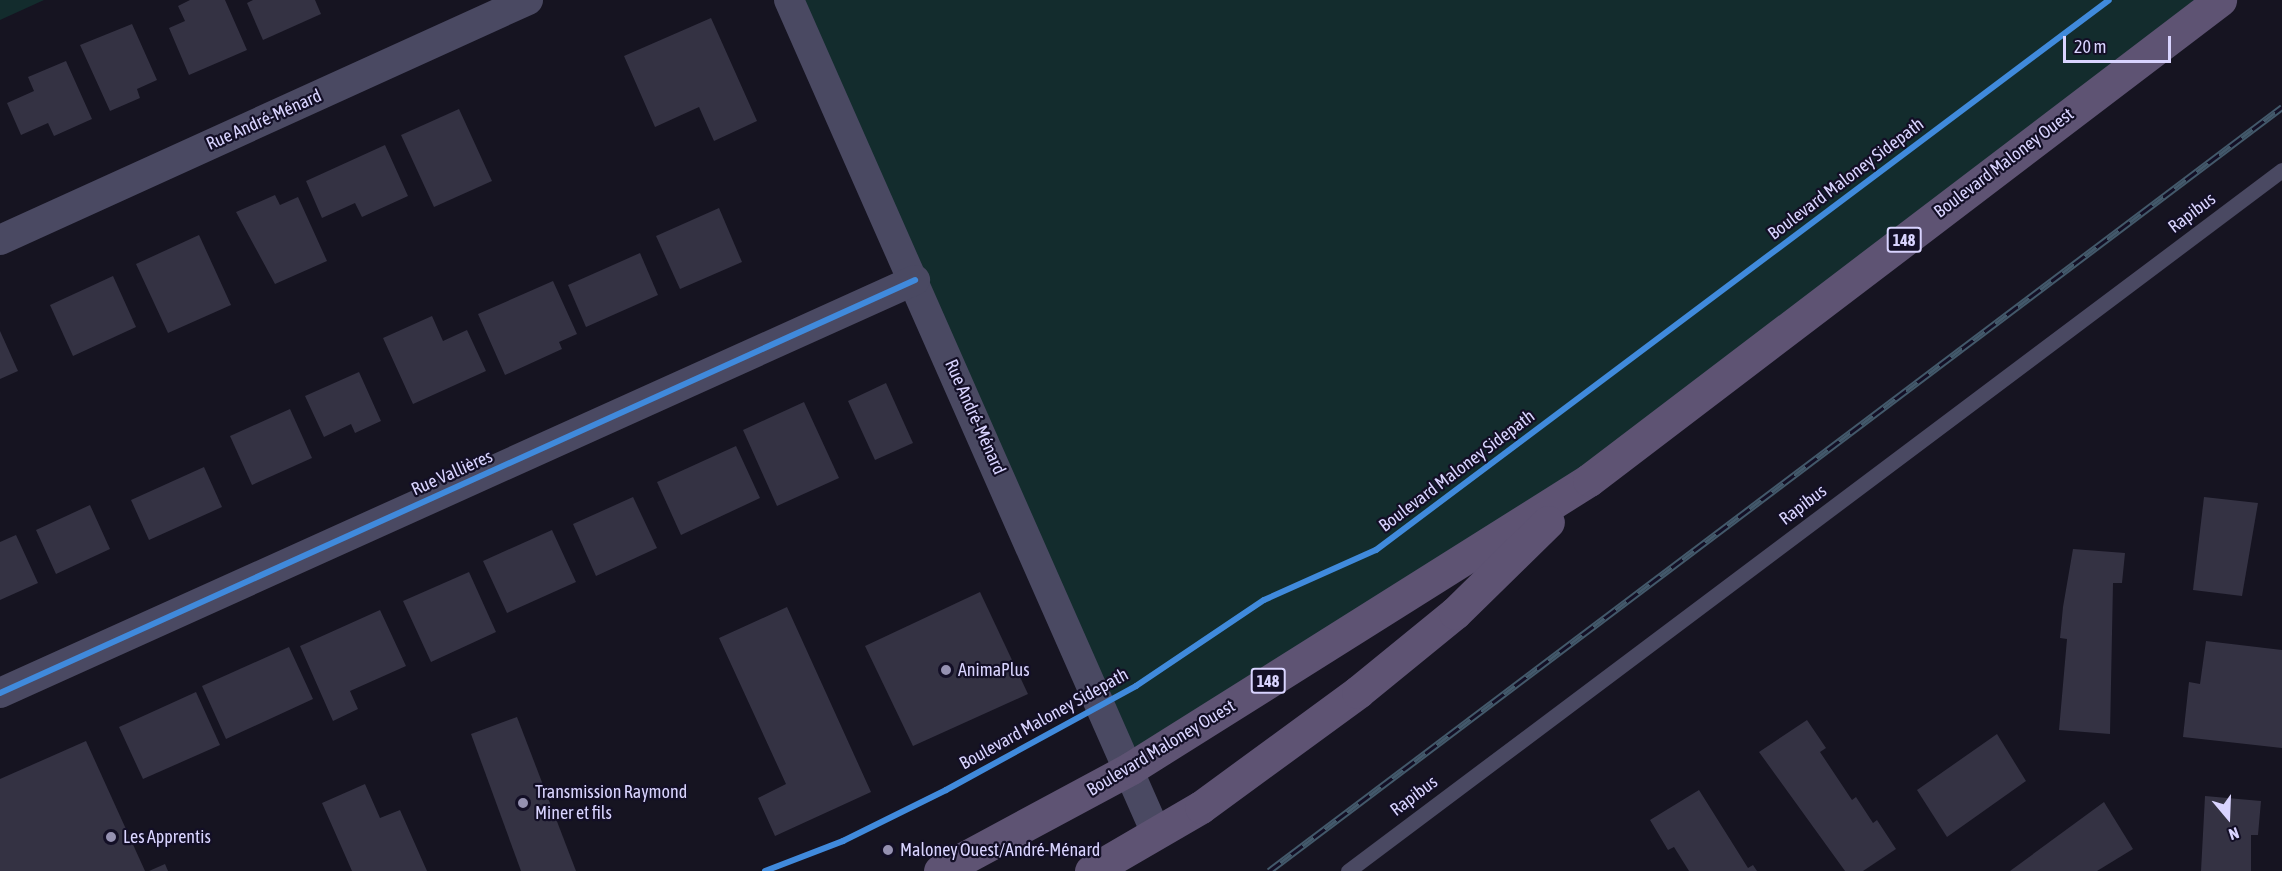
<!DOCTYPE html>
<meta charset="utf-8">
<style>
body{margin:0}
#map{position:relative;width:2282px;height:871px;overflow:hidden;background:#161421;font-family:"Asap Condensed",sans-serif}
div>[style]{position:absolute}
.green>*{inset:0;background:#132c2d}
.building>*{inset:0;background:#343243}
.service>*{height:15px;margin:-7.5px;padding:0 7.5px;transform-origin:7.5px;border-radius:7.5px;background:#4a4962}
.minor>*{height:30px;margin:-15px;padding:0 15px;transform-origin:15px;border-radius:15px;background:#4a4962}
.primary>*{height:33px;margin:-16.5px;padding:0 16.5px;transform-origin:16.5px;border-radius:16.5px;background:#5e5373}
.rail>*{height:7px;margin-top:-3.5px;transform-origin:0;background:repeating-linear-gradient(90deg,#130f26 0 14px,#43596b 0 28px);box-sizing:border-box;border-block:2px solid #43596b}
.cycleway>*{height:6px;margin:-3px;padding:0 3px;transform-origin:3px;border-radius:3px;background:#408adc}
.dots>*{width:16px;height:16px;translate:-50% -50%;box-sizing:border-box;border:3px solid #130f26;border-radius:50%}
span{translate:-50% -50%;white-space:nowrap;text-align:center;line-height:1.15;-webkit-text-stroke:4.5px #130f26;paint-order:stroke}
.shield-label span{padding:2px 4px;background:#130f26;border:2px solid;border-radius:4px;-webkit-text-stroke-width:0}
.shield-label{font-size:16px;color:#d9d4ff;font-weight:700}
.street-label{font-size:18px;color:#d9d4ff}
.poi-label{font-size:18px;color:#d9d4ff}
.left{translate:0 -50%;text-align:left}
.north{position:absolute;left:2198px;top:787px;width:60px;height:60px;-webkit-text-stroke:4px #130f26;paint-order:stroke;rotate:161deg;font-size:16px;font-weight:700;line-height:24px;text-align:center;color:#d9d4ff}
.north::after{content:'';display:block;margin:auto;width:21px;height:27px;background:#d9d4ff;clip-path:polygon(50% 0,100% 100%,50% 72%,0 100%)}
.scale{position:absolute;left:2063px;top:36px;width:108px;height:27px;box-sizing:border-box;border:3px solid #d9d4ff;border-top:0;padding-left:8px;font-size:18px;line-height:21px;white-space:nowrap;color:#d9d4ff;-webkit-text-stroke:4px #130f26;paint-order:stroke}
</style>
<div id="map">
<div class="green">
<div style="clip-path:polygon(0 0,44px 0,0 20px)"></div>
<div style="clip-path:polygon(789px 0,2220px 0,1589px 480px,1131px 768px)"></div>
</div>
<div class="building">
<div style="clip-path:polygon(190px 0,225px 0,247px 50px,189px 75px,169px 28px,185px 21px,178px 6px)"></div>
<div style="clip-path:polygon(253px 0,315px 0,321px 14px,263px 40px,247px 3px)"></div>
<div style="clip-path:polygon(711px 18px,757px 121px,714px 141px,699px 107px,655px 127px,624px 56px)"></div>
<div style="clip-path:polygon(132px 24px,157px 80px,137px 89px,140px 98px,110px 111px,80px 45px)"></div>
<div style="clip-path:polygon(66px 61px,92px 119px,54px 136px,48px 123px,21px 135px,7px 103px,34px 91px,28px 77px)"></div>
<div style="clip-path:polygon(459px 109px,492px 181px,434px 207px,401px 135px)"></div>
<div style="clip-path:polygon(385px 145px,408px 196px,362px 217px,355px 203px,322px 218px,306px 181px)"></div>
<div style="clip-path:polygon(275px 195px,280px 205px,298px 197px,327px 261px,275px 284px,236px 212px)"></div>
<div style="clip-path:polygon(719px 208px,742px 262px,680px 289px,656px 236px)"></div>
<div style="clip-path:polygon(199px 235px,231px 305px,168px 333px,136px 264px)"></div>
<div style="clip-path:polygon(640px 253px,658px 295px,586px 327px,568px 285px)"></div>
<div style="clip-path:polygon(113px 276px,136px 327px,73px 356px,50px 305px)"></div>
<div style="clip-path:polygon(553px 281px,577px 334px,559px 342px,562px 349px,505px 375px,478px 314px)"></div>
<div style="clip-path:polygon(432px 316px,443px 341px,467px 330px,486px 371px,413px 404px,383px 338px)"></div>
<div style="clip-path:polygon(0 331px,18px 371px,0 379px)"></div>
<div style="clip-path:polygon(359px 372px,381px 421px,355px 433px,351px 424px,324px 437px,305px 396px)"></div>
<div style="clip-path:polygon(886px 383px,913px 443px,875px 460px,848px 401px)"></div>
<div style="clip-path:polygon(804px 402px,839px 478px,777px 506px,743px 430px)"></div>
<div style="clip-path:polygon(290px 409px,312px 458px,252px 485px,230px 436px)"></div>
<div style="clip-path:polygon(736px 446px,760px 498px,681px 535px,657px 482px)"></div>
<div style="clip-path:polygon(204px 467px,222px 507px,149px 540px,131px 500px)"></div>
<div style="clip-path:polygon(633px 497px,657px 548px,596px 576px,573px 524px)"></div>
<div style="clip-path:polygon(2204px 497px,2258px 503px,2242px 596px,2193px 590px)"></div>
<div style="clip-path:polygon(90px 505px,110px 549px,56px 574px,36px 530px)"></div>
<div style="clip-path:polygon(552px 530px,576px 582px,507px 613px,483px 561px)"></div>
<div style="clip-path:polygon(16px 535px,38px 583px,0 600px,0 542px)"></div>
<div style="clip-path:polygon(2073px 549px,2125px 553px,2122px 583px,2113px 583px,2110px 734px,2059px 730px,2067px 639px,2060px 638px,2063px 607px)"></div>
<div style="clip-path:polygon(469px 572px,496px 632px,431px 662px,403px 601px)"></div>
<div style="clip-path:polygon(980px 592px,1028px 694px,913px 746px,865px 646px)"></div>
<div style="clip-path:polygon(787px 607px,871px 792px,775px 836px,758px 798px,786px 784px,719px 638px)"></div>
<div style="clip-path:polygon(380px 610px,406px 666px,350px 691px,358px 709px,333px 721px,300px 646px)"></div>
<div style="clip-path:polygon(2206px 641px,2282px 650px,2282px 748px,2183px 737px,2189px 682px,2200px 684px)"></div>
<div style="clip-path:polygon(289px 647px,313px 699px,226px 739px,202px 686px)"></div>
<div style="clip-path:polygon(196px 692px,220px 745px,143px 779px,119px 727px)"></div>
<div style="clip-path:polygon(517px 717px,576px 871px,521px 871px,471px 734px)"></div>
<div style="clip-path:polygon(1807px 720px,1826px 748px,1820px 752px,1852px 800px,1856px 797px,1873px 823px,1877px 820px,1896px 849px,1863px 871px,1845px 871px,1759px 752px)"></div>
<div style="clip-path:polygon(1997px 734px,2026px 781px,1947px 837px,1917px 790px)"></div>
<div style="clip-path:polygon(86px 741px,145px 871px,0 871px,0 779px)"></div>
<div style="clip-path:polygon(365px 784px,380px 818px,400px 810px,427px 871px,352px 871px,322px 803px)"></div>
<div style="clip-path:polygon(1699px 790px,1748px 868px,1753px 865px,1757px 871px,1689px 871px,1674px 847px,1668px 850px,1650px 820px)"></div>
<div style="clip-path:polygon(2205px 796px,2261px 801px,2258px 835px,2251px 835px,2251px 871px,2201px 871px)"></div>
<div style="clip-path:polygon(2104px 802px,2133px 849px,2097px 871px,2010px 871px)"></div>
<div style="clip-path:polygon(165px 864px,168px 871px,149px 871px)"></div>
</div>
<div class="service">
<div style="left:1348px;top:871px;width:1168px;rotate:-36.89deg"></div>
</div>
<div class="minor">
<div style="left:789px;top:0;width:912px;rotate:66.22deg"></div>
<div style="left:0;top:240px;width:580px;rotate:-24.44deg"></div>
<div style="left:0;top:693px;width:1004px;rotate:-24.29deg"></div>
</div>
<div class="primary">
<div style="left:940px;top:871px;width:217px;rotate:-28.3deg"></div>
<div style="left:1131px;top:768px;width:541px;rotate:-32.16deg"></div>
<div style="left:1589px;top:480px;width:793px;rotate:-37.26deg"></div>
<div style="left:1091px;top:871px;width:127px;rotate:-30.2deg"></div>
<div style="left:1201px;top:807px;width:195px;rotate:-36.2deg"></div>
<div style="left:1358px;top:692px;width:125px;rotate:-39.2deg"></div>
<div style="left:1455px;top:613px;width:130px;rotate:-44.4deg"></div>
</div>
<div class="rail">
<div style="left:1269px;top:871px;width:1269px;rotate:-37.02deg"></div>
</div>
<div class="cycleway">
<div style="left:0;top:693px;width:1004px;rotate:-24.29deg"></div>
<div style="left:765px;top:871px;width:84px;rotate:-21deg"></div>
<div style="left:843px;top:841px;width:115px;rotate:-26.3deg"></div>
<div style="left:946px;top:790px;width:217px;rotate:-28.7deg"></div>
<div style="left:1136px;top:686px;width:154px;rotate:-33.9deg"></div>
<div style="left:1264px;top:600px;width:123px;rotate:-24.1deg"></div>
<div style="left:1376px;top:550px;width:916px;rotate:-36.88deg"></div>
</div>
<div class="dots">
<div style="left:946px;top:670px;background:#9591b1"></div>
<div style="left:523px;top:803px;background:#9591b1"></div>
<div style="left:111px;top:837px;background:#9591b1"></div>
<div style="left:888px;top:850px;background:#9591b1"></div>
</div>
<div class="shield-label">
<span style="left:1904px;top:240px">148</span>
<span style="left:1268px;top:681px">148</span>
</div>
<div class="street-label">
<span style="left:264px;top:120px;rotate:-24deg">Rue André-Ménard</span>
<span style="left:2004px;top:163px;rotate:-37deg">Boulevard Maloney Ouest</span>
<span style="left:1846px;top:179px;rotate:-37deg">Boulevard Maloney Sidepath</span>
<span style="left:2192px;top:213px;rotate:-37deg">Rapibus</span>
<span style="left:975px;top:417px;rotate:66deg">Rue André-Ménard</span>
<span style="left:1457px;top:471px;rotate:-37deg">Boulevard Maloney Sidepath</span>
<span style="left:452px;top:473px;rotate:-24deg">Rue Vallières</span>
<span style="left:1803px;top:505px;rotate:-37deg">Rapibus</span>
<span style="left:1044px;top:719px;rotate:-29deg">Boulevard Maloney Sidepath</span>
<span style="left:1161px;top:748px;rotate:-31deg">Boulevard Maloney Ouest</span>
<span style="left:1414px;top:796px;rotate:-37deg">Rapibus</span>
</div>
<div class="poi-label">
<span class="left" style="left:958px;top:670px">AnimaPlus</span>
<span class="left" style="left:535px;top:803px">Transmission Raymond<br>Miner et fils</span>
<span class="left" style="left:123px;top:837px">Les Apprentis</span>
<span class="left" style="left:900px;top:850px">Maloney Ouest/André-Ménard</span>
</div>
<div class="north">N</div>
<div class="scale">20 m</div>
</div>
